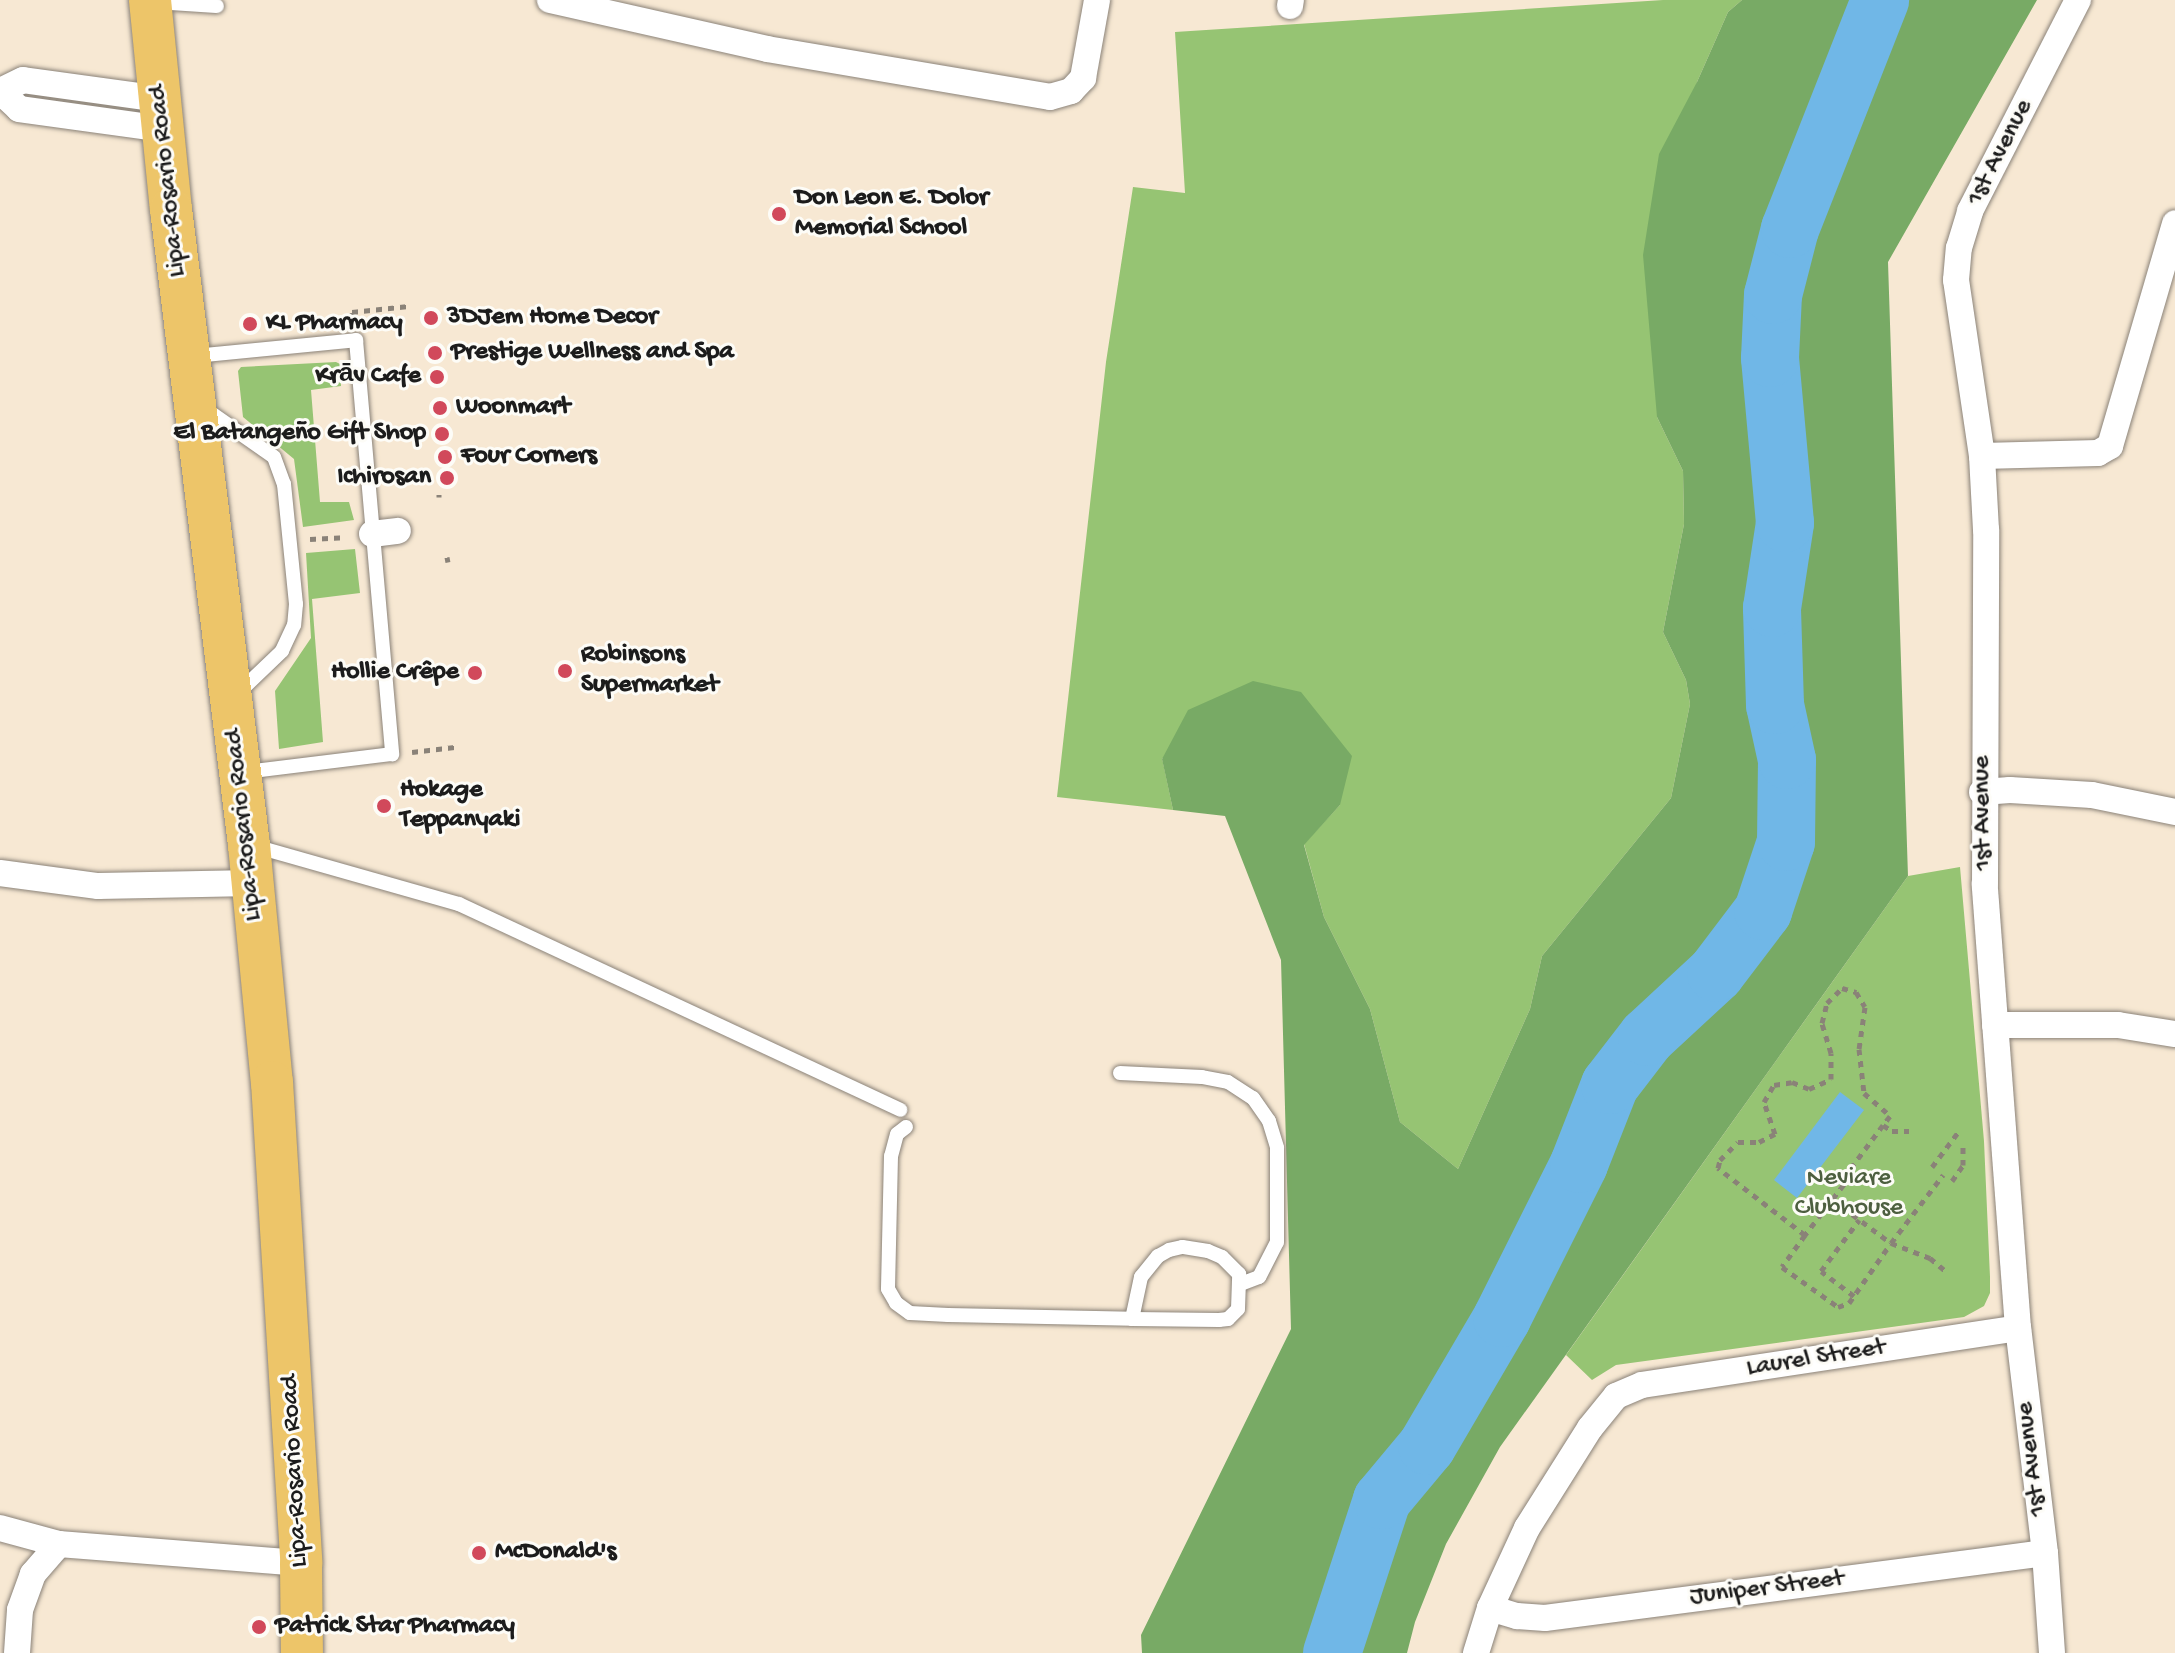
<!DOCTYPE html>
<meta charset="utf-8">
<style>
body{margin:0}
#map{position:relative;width:2175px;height:1653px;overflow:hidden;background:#f7e8d3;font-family:"Gochi Hand",sans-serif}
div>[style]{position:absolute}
.green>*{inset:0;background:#96c473}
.forest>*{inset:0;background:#78aa65}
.water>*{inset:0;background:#70b7e7}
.river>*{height:58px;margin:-29px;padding:0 29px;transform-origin:29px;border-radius:29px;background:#70b7e7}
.path>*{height:5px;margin-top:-2.5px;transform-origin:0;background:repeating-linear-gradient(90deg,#8a8278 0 6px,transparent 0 12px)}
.roads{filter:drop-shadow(0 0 2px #8a8278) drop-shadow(0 0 2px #8a8278)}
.lane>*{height:14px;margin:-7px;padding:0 7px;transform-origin:7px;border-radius:7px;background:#fff}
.street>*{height:26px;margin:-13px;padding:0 13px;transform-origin:13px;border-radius:13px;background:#fff}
.primary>*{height:42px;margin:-21px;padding:0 21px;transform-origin:21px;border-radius:21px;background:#edc569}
.dots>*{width:22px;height:22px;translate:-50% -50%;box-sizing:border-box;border:4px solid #fdfcf7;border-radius:50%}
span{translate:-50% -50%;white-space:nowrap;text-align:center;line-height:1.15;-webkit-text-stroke:6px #fdfcf7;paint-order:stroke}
.street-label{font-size:26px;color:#1c1c1c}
.poi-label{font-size:26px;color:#1c1c1c;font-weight:700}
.left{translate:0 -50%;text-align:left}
.right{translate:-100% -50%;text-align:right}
.park-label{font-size:26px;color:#4d5f3f}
</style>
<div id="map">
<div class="green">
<div style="clip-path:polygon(1663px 0,1742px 0,1728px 12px,1697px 82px,1657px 417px,1683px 471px,1684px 524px,1663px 632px,1686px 680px,1690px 704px,1671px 798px,1542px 956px,1530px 1009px,1458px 1169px,1400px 1122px,1370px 1009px,1324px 917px,1304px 844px,1340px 805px,1162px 758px,1173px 810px,1057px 797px,1106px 362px,1133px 187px,1185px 193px,1175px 32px)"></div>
<div style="clip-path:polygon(336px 362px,340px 364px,341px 386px,311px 390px,320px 502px,349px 502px,354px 520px,303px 527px,294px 459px,243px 417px,238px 371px,241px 367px)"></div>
<div style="clip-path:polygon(355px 549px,360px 593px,312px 599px,323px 742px,279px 749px,275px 691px,311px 638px,306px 553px)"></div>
<div style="clip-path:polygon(1960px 867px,1984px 1141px,1990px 1277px,1990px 1293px,1984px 1306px,1964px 1317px,1616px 1365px,1592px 1380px,1566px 1355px,1908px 876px)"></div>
</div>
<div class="forest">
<div style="clip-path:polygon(1742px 0,2037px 0,1888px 262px,1908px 876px,1500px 1447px,1446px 1544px,1415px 1622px,1407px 1653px,1142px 1653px,1141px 1635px,1291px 1329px,1281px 960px,1225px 816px,1173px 810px,1162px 759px,1188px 710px,1253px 681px,1301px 692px,1352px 756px,1340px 805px,1304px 845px,1324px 917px,1370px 1009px,1400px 1122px,1458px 1169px,1530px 1009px,1542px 956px,1671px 798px,1690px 704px,1686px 680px,1663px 632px,1684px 524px,1683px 471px,1657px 417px,1643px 255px,1659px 154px,1697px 82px,1728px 12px)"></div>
</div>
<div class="water">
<div style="clip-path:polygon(1840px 1092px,1864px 1110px,1797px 1198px,1774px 1180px)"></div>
</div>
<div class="river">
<div style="left:1332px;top:1653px;width:161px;rotate:-71.9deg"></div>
<div style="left:1382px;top:1500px;width:70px;rotate:-50.2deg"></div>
<div style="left:1427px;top:1446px;width:148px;rotate:-59.6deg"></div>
<div style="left:1502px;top:1318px;width:172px;rotate:-63.4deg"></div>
<div style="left:1579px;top:1164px;width:85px;rotate:-68.6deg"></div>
<div style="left:1610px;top:1085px;width:61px;rotate:-52.4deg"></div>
<div style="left:1647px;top:1037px;width:94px;rotate:-42.8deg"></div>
<div style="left:1716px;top:973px;width:78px;rotate:-52.8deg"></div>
<div style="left:1763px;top:911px;width:73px;rotate:-71.6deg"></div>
<div style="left:1786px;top:842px;width:82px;rotate:-89.3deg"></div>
<div style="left:1787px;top:760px;width:56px;rotate:-102.3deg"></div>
<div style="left:1775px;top:705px;width:97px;rotate:-91.8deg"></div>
<div style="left:1772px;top:608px;width:86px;rotate:-81.3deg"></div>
<div style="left:1785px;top:523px;width:166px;rotate:-95.2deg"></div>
<div style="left:1770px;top:358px;width:63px;rotate:-87.3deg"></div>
<div style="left:1773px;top:295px;width:68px;rotate:-75.6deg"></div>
<div style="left:1790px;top:229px;width:246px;rotate:-68.5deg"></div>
</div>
<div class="path">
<div style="left:353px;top:318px;width:6px;rotate:-99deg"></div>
<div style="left:352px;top:312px;width:57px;rotate:-6deg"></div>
<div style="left:439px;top:494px;width:3px;rotate:90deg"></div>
<div style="left:310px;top:539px;width:34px;rotate:-3deg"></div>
<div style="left:447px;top:557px;width:5px;rotate:79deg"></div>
<div style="left:412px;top:752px;width:43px;rotate:-6.6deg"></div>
<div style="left:1883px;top:1125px;width:59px;rotate:126.7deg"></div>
<div style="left:1848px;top:1172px;width:4px;rotate:45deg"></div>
<div style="left:1851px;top:1175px;width:76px;rotate:127.5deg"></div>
<div style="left:1805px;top:1235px;width:110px;rotate:-142.4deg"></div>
<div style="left:1718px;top:1168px;width:8px;rotate:-76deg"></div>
<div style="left:1720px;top:1160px;width:25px;rotate:-45deg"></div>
<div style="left:1738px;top:1142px;width:21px"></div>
<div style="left:1759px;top:1142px;width:18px;rotate:-27deg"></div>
<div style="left:1775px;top:1134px;width:34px;rotate:-109deg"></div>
<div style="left:1764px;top:1102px;width:20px;rotate:-60deg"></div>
<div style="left:1774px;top:1085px;width:18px;rotate:-9deg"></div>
<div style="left:1792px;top:1082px;width:18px;rotate:22deg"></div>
<div style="left:1809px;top:1089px;width:24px;rotate:-24deg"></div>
<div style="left:1831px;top:1079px;width:26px;rotate:-90deg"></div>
<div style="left:1831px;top:1053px;width:31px;rotate:-107deg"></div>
<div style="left:1822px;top:1023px;width:21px;rotate:-76deg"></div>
<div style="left:1827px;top:1003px;width:21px;rotate:-45deg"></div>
<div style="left:1842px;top:988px;width:15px;rotate:16deg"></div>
<div style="left:1856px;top:992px;width:17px;rotate:59deg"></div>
<div style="left:1865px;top:1007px;width:42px;rotate:98.1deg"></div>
<div style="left:1859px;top:1049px;width:44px;rotate:83.5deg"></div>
<div style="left:1864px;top:1093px;width:35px;rotate:41deg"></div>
<div style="left:1890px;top:1116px;width:11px;rotate:128deg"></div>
<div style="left:1883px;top:1125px;width:11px;rotate:34deg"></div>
<div style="left:1892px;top:1131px;width:17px"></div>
<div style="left:1932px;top:1167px;width:45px;rotate:-53.1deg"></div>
<div style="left:1952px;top:1181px;width:19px;rotate:-55deg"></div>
<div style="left:1963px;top:1165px;width:23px;rotate:-90deg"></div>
<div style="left:1833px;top:1200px;width:72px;rotate:36.6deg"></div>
<div style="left:1891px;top:1243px;width:86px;rotate:-52.6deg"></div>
<div style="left:1805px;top:1235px;width:39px;rotate:126deg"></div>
<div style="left:1782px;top:1267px;width:69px;rotate:35.5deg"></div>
<div style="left:1838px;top:1307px;width:12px;rotate:-20deg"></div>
<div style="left:1849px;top:1303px;width:73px;rotate:-55deg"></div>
<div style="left:1891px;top:1243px;width:42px;rotate:21deg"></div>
<div style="left:1930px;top:1258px;width:23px;rotate:40deg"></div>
<div style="left:1854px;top:1296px;width:41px;rotate:-142.9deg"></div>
<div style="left:1821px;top:1271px;width:64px;rotate:-53.3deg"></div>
</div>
<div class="roads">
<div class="lane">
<div style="left:155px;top:2px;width:62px;rotate:3.7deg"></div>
<div style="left:194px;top:356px;width:163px;rotate:-5.6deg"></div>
<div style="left:356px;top:340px;width:416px;rotate:85deg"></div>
<div style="left:392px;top:754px;width:148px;rotate:173deg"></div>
<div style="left:204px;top:408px;width:85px;rotate:35deg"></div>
<div style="left:274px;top:457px;width:29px;rotate:70deg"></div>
<div style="left:284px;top:484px;width:121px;rotate:84.3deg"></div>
<div style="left:296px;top:604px;width:21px;rotate:95deg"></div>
<div style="left:294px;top:625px;width:29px;rotate:115deg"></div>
<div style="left:282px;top:651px;width:62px;rotate:136.3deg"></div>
<div style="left:254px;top:846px;width:213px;rotate:15.8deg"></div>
<div style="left:459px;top:904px;width:487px;rotate:25deg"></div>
<div style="left:1120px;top:1073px;width:82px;rotate:2.8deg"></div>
<div style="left:1202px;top:1077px;width:26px;rotate:11deg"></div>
<div style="left:1228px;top:1082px;width:30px;rotate:33deg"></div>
<div style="left:1253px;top:1098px;width:28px;rotate:55deg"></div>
<div style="left:1269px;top:1121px;width:28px;rotate:73deg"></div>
<div style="left:1277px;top:1148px;width:94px;rotate:90deg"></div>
<div style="left:1277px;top:1242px;width:39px;rotate:117deg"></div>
<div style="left:1259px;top:1277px;width:19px;rotate:159deg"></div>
<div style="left:906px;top:1127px;width:11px;rotate:142deg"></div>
<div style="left:897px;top:1134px;width:23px;rotate:105deg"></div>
<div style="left:891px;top:1156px;width:133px;rotate:91.3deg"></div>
<div style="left:888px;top:1289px;width:16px;rotate:60deg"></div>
<div style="left:896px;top:1303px;width:17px;rotate:36deg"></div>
<div style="left:910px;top:1313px;width:38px;rotate:3deg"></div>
<div style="left:948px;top:1315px;width:184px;rotate:1.2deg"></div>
<div style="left:1132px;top:1319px;width:87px;rotate:0.7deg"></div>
<div style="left:1219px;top:1320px;width:9px;rotate:-6deg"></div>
<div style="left:1228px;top:1319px;width:14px;rotate:-45deg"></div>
<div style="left:1238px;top:1309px;width:35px;rotate:-88deg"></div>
<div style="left:1239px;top:1274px;width:24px;rotate:-135deg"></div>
<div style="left:1222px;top:1257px;width:15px;rotate:-157deg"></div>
<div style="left:1208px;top:1251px;width:26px;rotate:-171deg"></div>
<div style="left:1182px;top:1247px;width:13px;rotate:167deg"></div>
<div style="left:1169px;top:1250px;width:13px;rotate:151deg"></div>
<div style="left:1158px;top:1256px;width:27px;rotate:129deg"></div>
<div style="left:1141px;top:1277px;width:43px;rotate:102.1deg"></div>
</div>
<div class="street">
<div style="left:550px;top:0;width:222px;rotate:12.7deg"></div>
<div style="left:767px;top:49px;width:287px;rotate:9.6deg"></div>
<div style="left:1050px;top:97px;width:22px;rotate:-16deg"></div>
<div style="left:1071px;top:91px;width:18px;rotate:-47deg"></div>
<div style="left:1083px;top:78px;width:79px;rotate:-79.8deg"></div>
<div style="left:1290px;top:6px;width:6px;rotate:-81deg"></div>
<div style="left:160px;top:99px;width:138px;rotate:-172.1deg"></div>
<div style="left:23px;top:80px;width:25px;rotate:154deg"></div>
<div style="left:0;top:91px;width:26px;rotate:43deg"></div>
<div style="left:19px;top:109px;width:145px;rotate:7.9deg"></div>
<div style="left:1982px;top:456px;width:116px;rotate:-1.5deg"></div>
<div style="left:2098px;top:453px;width:14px;rotate:-30deg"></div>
<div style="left:2110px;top:446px;width:232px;rotate:-73.7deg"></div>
<div style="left:372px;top:534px;width:26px;rotate:-7deg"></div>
<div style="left:1982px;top:792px;width:28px;rotate:-4deg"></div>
<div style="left:2010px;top:790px;width:82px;rotate:3.5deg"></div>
<div style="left:2092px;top:795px;width:85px;rotate:11.6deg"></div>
<div style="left:0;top:873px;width:99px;rotate:7.6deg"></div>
<div style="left:98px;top:886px;width:155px;rotate:-1.1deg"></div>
<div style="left:1995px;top:1025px;width:123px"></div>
<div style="left:2118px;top:1025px;width:58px;rotate:9deg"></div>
<div style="left:0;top:1528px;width:61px;rotate:15.2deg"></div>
<div style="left:59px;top:1544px;width:40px;rotate:131deg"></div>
<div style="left:33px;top:1574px;width:38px;rotate:110deg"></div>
<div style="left:20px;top:1610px;width:43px;rotate:94deg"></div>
<div style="left:59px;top:1544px;width:243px;rotate:4.5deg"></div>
<div style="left:1490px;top:1608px;width:28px;rotate:17deg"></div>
<div style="left:1517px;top:1616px;width:28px;rotate:4deg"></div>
<div style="left:1545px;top:1618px;width:504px;rotate:-7.41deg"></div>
<div style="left:1476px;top:1653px;width:47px;rotate:-72.7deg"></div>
<div style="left:1490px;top:1608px;width:88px;rotate:-65.2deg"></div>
<div style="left:1527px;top:1528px;width:118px;rotate:-57.8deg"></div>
<div style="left:1590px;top:1428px;width:41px;rotate:-50.9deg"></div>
<div style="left:1616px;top:1396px;width:28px;rotate:-23deg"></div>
<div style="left:1642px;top:1385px;width:380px;rotate:-8.6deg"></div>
<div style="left:2052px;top:1653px;width:100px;rotate:-94deg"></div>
<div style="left:2045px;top:1553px;width:227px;rotate:-96.8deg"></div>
<div style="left:2018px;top:1328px;width:445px;rotate:-94.3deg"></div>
<div style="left:1985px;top:884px;width:354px;rotate:-89.8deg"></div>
<div style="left:1986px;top:530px;width:74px;rotate:-93.1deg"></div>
<div style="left:1982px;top:456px;width:178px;rotate:-98.4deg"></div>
<div style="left:1956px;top:280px;width:32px;rotate:-85deg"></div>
<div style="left:1959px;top:248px;width:39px;rotate:-73deg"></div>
<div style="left:1970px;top:211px;width:237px;rotate:-62.9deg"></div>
</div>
<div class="primary">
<div style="left:150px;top:0;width:210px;rotate:84.3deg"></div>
<div style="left:171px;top:209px;width:641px;rotate:83.01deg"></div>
<div style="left:249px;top:845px;width:238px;rotate:84.5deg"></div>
<div style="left:272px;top:1082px;width:482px;rotate:86.5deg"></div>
<div style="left:301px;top:1563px;width:90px;rotate:89.4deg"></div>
</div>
</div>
<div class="dots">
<div style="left:779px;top:214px;background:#d1495b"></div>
<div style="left:431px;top:318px;background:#d1495b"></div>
<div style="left:250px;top:324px;background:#d1495b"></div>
<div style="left:435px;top:353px;background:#d1495b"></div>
<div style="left:437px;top:377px;background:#d1495b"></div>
<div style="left:440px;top:408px;background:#d1495b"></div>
<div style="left:442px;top:434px;background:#d1495b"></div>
<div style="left:445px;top:457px;background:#d1495b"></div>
<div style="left:447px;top:478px;background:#d1495b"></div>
<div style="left:565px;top:671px;background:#d1495b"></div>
<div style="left:475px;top:673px;background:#d1495b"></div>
<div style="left:384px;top:806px;background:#d1495b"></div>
<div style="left:479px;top:1553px;background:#d1495b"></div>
<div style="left:259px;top:1627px;background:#d1495b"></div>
</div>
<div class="street-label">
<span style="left:2001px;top:153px;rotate:-63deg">1st Avenue</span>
<span style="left:169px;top:181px;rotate:-96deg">Lipa-Rosario Road</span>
<span style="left:1984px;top:813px;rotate:-91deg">1st Avenue</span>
<span style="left:245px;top:825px;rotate:-96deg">Lipa-Rosario Road</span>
<span style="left:1816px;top:1359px;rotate:-9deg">Laurel Street</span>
<span style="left:2033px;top:1459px;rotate:-97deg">1st Avenue</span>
<span style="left:296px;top:1471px;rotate:-93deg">Lipa-Rosario Road</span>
<span style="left:1767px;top:1589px;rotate:-7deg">Juniper Street</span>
</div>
<div class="poi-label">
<span class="left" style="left:795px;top:214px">Don Leon E. Dolor<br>Memorial School</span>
<span class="left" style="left:447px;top:318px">3DJem Home Decor</span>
<span class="left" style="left:266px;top:324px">KL Pharmacy</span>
<span class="left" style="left:451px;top:353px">Prestige Wellness and Spa</span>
<span class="right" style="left:421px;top:377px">Krāv Cafe</span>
<span class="left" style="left:456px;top:408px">Woonmart</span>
<span class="right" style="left:426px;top:434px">El Batangeño Gift Shop</span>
<span class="left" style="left:461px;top:457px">Four Corners</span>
<span class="right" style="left:431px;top:478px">Ichirosan</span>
<span class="left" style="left:581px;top:671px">Robinsons<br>Supermarket</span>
<span class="right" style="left:459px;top:673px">Hollie Crêpe</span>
<span class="left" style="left:400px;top:806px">Hokage<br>Teppanyaki</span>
<span class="left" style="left:495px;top:1553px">McDonald's</span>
<span class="left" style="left:275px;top:1627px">Patrick Star Pharmacy</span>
</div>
<div class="park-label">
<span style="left:1849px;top:1194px">Neviare<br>Clubhouse</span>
</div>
</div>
